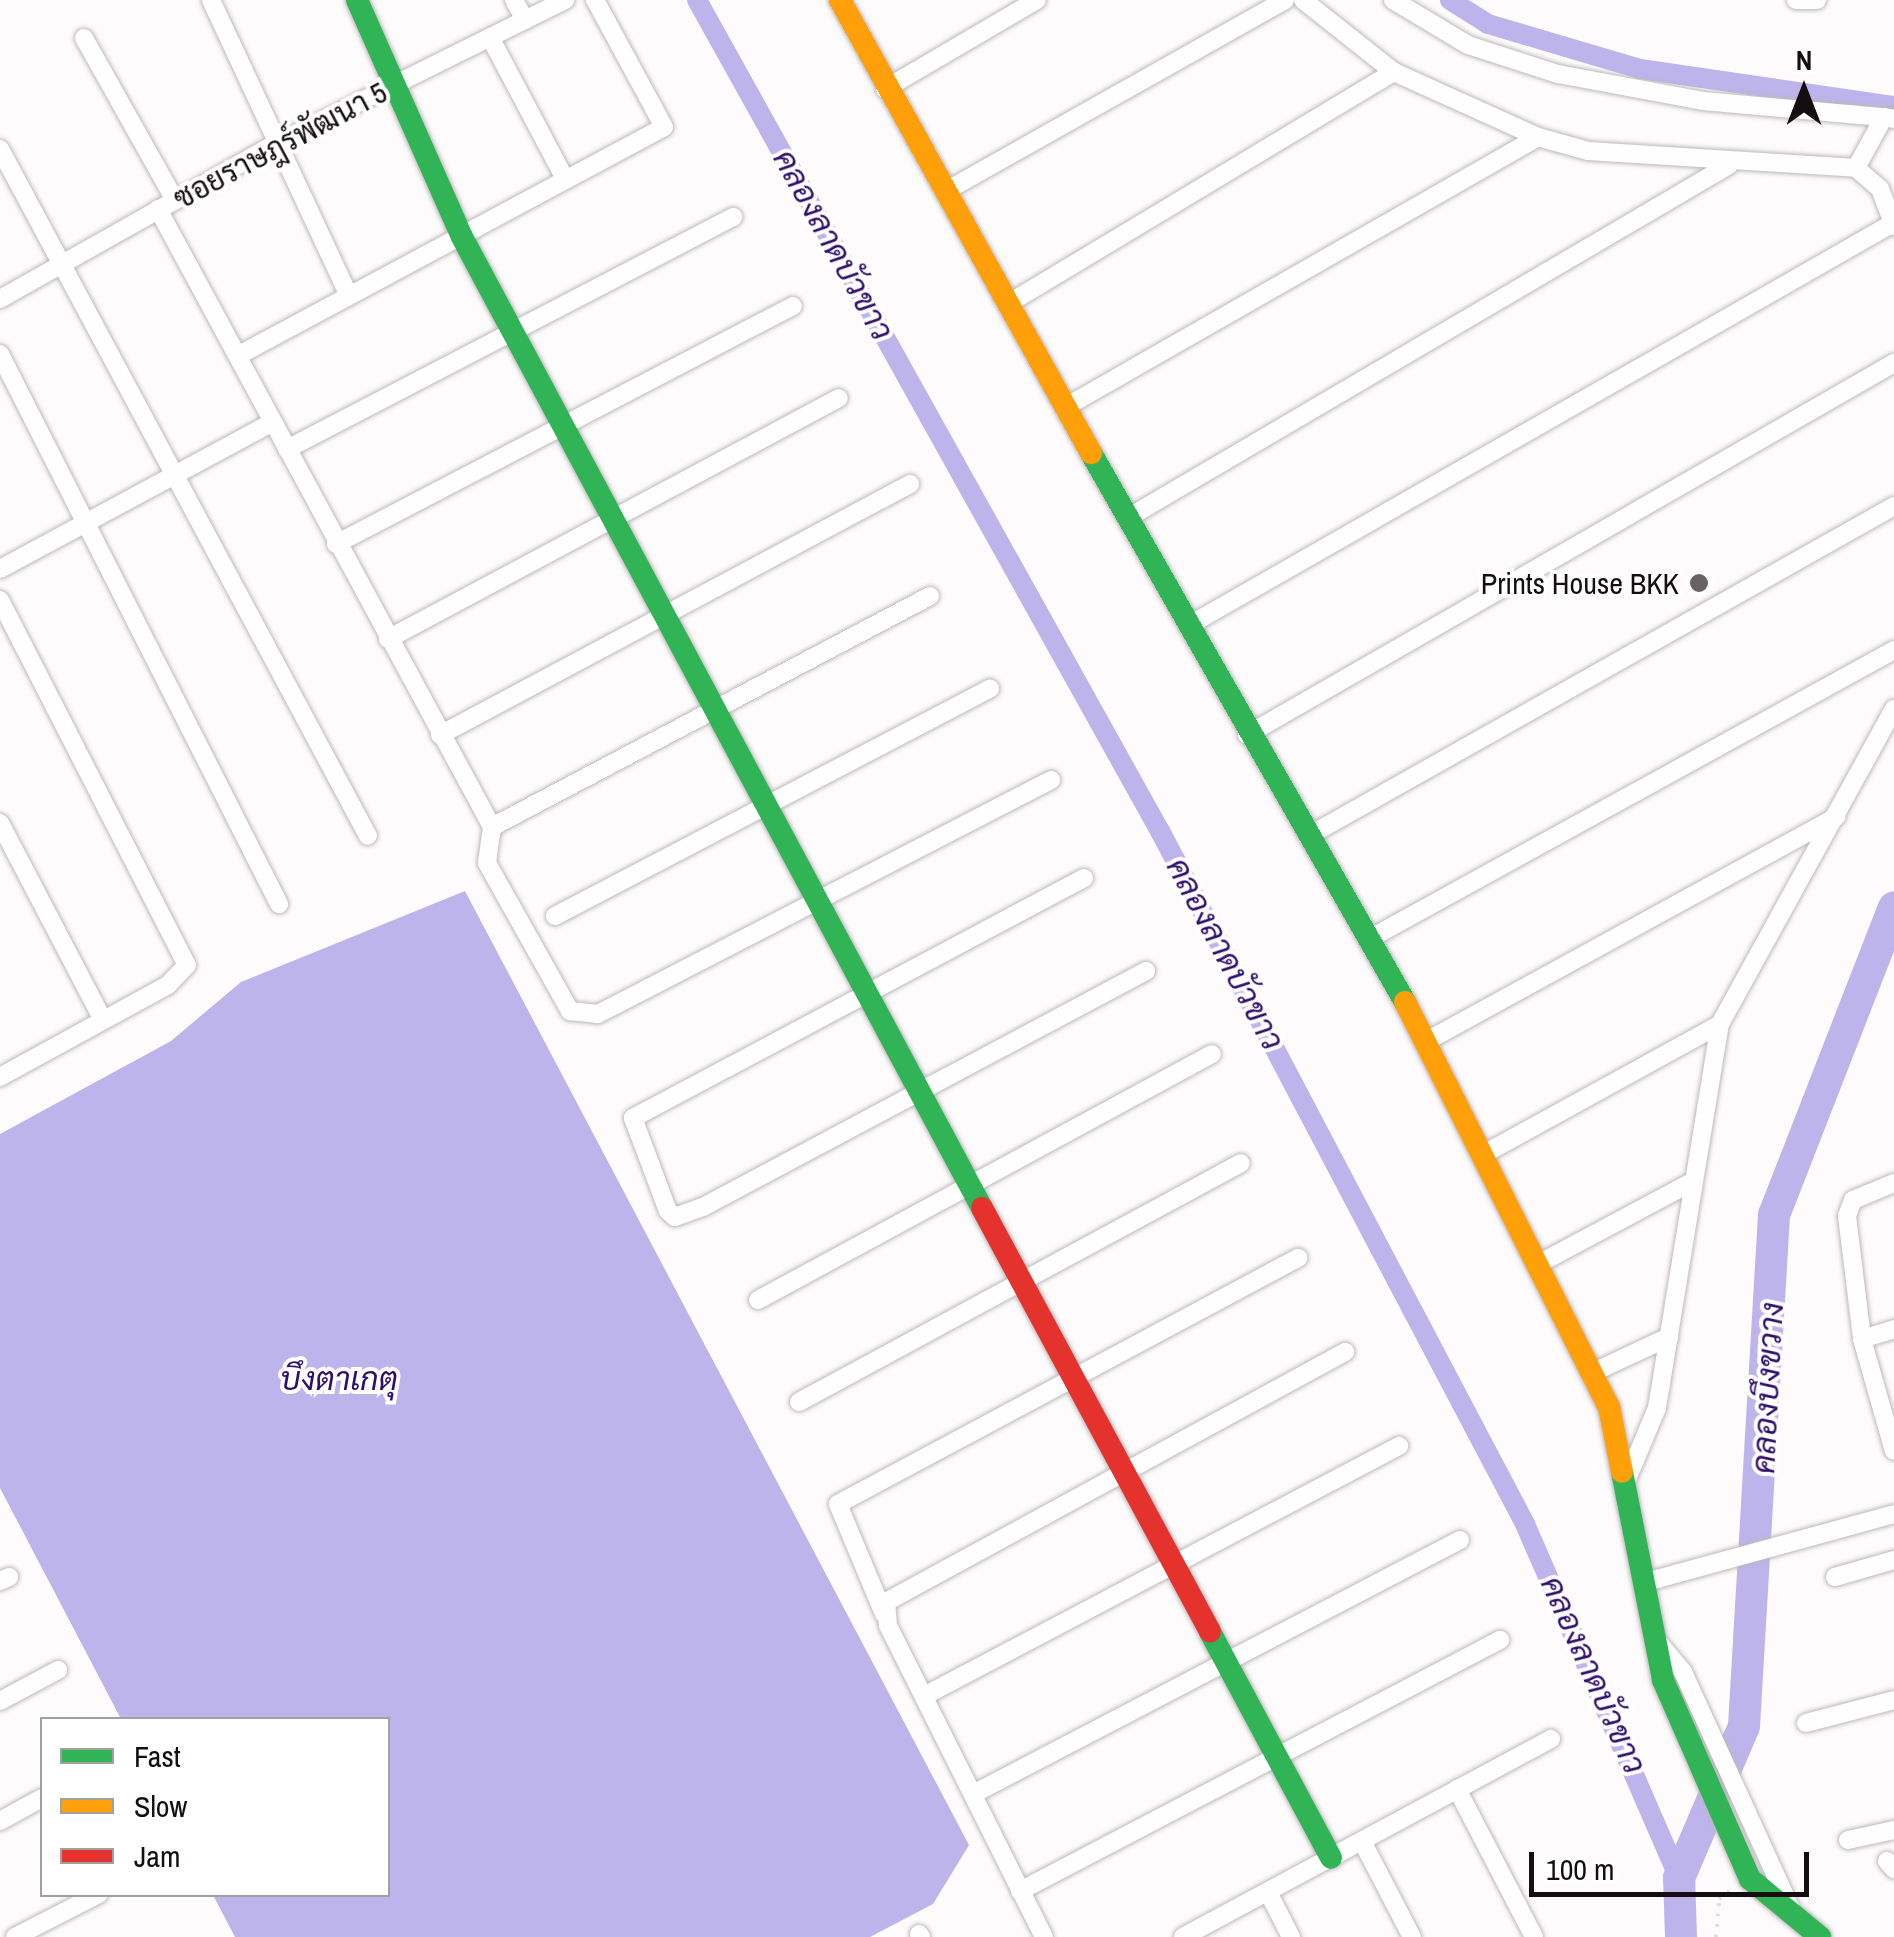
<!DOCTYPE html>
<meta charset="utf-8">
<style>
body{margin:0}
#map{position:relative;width:1894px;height:1937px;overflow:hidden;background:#fdfbfc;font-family:"Archivo Narrow",Sarabun,sans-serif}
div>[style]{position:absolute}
.water>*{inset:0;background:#bdb4ec}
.canal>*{height:20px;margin:-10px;padding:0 10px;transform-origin:10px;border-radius:10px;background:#bdb4ec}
.river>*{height:32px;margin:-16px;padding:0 16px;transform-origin:16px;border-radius:16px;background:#bdb4ec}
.path>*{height:4px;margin-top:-2px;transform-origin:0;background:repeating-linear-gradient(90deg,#dddcdd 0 2.5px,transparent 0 10.5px)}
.roads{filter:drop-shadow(0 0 2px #bdb8ba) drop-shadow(0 0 2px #bdb8ba)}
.street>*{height:18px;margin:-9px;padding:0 9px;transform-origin:9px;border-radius:9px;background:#fffeff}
.fast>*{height:22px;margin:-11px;padding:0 11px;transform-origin:11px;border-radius:11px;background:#30b455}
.slow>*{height:22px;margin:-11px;padding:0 11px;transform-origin:11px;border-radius:11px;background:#ff9f0a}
.jam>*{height:22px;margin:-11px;padding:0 11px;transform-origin:11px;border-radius:11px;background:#e5322d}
.dots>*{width:28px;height:28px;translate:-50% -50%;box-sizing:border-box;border:5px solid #fff;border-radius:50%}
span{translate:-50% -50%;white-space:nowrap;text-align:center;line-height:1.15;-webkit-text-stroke:8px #fff;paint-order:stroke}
.street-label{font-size:30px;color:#150e10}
.poi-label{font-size:30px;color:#150e10}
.right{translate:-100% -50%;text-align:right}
.water-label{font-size:32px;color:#2f0d6b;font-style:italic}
.legend{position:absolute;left:40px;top:1717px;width:350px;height:180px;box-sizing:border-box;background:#fff;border:2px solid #a19f9f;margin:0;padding:12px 18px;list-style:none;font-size:30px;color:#150e10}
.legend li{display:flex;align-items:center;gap:20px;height:50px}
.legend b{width:50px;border:2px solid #a19f9f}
.north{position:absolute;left:1754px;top:40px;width:100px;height:100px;-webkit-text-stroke:8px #fff;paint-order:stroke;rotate:0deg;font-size:28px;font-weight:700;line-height:40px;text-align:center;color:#150e10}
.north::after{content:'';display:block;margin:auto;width:35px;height:45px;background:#150e10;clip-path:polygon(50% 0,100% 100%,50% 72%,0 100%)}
.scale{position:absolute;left:1529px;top:1852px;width:280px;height:45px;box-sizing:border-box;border:5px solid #150e10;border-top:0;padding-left:12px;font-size:30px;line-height:35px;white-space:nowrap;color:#150e10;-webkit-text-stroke:8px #fff;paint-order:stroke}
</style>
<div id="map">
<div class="water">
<div style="clip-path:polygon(465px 891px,969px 1845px,933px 1904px,870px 1937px,235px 1937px,213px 1895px,388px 1894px,388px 1720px,121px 1719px,0 1488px,0 1134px,171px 1041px,241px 982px)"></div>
</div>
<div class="canal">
<div style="left:697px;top:0;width:951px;rotate:60.88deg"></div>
<div style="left:1160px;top:831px;width:783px;rotate:62.22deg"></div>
<div style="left:1525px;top:1524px;width:386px;rotate:66.5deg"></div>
<div style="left:1450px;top:0;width:45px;rotate:32.3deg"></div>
<div style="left:1488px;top:24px;width:159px;rotate:16.5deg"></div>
<div style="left:1640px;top:69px;width:257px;rotate:8.3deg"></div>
</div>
<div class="river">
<div style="left:1681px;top:1937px;width:59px;rotate:-91.9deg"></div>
<div style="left:1679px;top:1878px;width:165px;rotate:-66.8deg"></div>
<div style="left:1744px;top:1726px;width:512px;rotate:-86.64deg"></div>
<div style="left:1774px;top:1215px;width:330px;rotate:-68.7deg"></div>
</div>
<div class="path">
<div style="left:1716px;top:1937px;width:38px;rotate:-85deg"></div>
<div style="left:1719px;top:1899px;width:17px;rotate:-36deg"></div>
</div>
<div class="roads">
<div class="street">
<div style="left:211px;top:0;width:324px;rotate:65deg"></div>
<div style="left:514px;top:0;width:23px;rotate:61deg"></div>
<div style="left:1303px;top:0;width:116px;rotate:38.4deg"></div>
<div style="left:1394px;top:72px;width:158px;rotate:24.3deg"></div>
<div style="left:1538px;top:137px;width:52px;rotate:15.6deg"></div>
<div style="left:1588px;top:151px;width:269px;rotate:3.6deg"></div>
<div style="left:1856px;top:168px;width:32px;rotate:41deg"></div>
<div style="left:1880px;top:189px;width:40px;rotate:69deg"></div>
<div style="left:1393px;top:0;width:87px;rotate:31deg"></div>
<div style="left:1468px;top:45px;width:95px;rotate:17.9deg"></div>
<div style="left:1558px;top:74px;width:147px;rotate:10.5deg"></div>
<div style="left:1703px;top:101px;width:182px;rotate:5.1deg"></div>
<div style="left:1796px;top:0;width:21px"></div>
<div style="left:84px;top:38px;width:186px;rotate:60.7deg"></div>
<div style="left:491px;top:39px;width:156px;rotate:62.1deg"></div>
<div style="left:885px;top:89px;width:176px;rotate:-30.4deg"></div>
<div style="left:0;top:149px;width:779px;rotate:61.82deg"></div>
<div style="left:1856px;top:168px;width:58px;rotate:-61.2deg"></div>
<div style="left:1884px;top:117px;width:10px;rotate:11deg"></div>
<div style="left:946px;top:191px;width:389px;rotate:-29.4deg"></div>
<div style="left:158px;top:209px;width:702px;rotate:61.61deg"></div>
<div style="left:0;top:299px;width:316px;rotate:-29.4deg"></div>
<div style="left:275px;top:144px;width:324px;rotate:-26.4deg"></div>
<div style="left:1011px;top:302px;width:447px;rotate:-31deg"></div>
<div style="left:0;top:354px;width:617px;rotate:63.1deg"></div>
<div style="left:239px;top:355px;width:482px;rotate:-28.2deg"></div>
<div style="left:664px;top:127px;width:145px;rotate:-118.5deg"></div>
<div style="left:1069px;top:405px;width:540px;rotate:-29.74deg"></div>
<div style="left:287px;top:449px;width:503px;rotate:-27.48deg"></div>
<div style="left:1131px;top:516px;width:693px;rotate:-30.41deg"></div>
<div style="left:336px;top:544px;width:515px;rotate:-27.51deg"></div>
<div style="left:0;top:569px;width:310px;rotate:-28.3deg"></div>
<div style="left:930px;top:596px;width:495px;rotate:152.2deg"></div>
<div style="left:492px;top:827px;width:36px;rotate:98deg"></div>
<div style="left:487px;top:863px;width:170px;rotate:60.7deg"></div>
<div style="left:570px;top:1011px;width:28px;rotate:6deg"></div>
<div style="left:598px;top:1014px;width:510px;rotate:-27.32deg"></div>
<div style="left:0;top:600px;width:410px;rotate:62.9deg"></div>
<div style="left:187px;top:965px;width:28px;rotate:134deg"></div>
<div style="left:168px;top:985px;width:192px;rotate:151.3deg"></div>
<div style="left:1193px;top:623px;width:806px;rotate:-29.74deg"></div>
<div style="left:388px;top:639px;width:511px;rotate:-28.12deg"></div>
<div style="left:440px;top:735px;width:533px;rotate:-28.1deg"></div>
<div style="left:1247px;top:735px;width:746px;rotate:-29.9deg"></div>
<div style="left:0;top:823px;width:220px;rotate:62.4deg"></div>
<div style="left:1312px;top:834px;width:668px;rotate:-29.4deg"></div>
<div style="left:1084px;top:878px;width:511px;rotate:151.98deg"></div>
<div style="left:633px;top:1118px;width:99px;rotate:69.4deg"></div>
<div style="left:668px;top:1211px;width:9px;rotate:41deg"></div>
<div style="left:675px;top:1217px;width:30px;rotate:-20deg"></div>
<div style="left:703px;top:1207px;width:502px;rotate:-28.05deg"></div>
<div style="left:555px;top:916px;width:491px;rotate:-27.6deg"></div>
<div style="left:1371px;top:938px;width:597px;rotate:-28.84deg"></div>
<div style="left:1425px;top:1042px;width:469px;rotate:-28.7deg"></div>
<div style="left:1484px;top:1154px;width:269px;rotate:-28.8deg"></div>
<div style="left:1894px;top:1183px;width:44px;rotate:157.5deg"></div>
<div style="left:1853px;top:1200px;width:17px;rotate:111deg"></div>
<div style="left:1847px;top:1216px;width:124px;rotate:83deg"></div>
<div style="left:1862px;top:1339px;width:116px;rotate:74.1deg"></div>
<div style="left:1542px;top:1262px;width:172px;rotate:-28.1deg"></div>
<div style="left:758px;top:1300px;width:516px;rotate:-28.45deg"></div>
<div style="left:1862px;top:1339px;width:34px;rotate:-17deg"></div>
<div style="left:1596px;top:1371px;width:81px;rotate:-25deg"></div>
<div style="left:799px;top:1402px;width:502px;rotate:-28.4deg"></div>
<div style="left:1628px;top:1477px;width:75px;rotate:-67.2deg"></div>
<div style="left:1657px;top:1408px;width:389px;rotate:-80.7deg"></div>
<div style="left:1720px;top:1024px;width:360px;rotate:-61.1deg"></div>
<div style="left:1835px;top:1577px;width:61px;rotate:-16.1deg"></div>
<div style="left:0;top:1581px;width:10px;rotate:-24deg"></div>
<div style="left:1646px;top:1582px;width:257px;rotate:-15.3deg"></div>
<div style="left:884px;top:1614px;width:119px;rotate:-112.7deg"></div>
<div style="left:838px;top:1504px;width:522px;rotate:-28.14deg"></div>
<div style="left:1658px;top:1642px;width:39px;rotate:50deg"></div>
<div style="left:1683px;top:1672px;width:260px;rotate:65.5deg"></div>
<div style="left:924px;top:1696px;width:537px;rotate:-27.76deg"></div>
<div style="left:0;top:1701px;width:66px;rotate:-28.1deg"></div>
<div style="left:1806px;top:1723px;width:91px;rotate:-14.6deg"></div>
<div style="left:1457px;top:1789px;width:167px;rotate:62.5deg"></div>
<div style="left:975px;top:1793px;width:547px;rotate:-27.55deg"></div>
<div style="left:0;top:1821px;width:48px;rotate:-28.7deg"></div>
<div style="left:1848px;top:1840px;width:47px;rotate:-12.3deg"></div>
<div style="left:1362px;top:1841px;width:108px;rotate:62.5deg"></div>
<div style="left:1887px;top:1861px;width:11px;rotate:49deg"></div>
<div style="left:1020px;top:1891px;width:542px;rotate:-27.61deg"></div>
<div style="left:1268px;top:1892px;width:51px;rotate:62.9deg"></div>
<div style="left:919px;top:1934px;width:4px;rotate:56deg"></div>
<div style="left:15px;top:1937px;width:94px;rotate:-27.1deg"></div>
<div style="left:1044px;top:1937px;width:349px;rotate:-116.6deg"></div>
<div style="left:888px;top:1625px;width:23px;rotate:-95deg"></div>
<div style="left:886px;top:1602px;width:523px;rotate:-28.58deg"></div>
<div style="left:1183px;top:1937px;width:418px;rotate:-28.3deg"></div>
</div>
<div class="fast">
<div style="left:357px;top:0;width:259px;rotate:66.1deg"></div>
<div style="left:462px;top:237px;width:1101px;rotate:61.83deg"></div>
<div style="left:1091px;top:453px;width:632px;rotate:60.23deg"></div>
<div style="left:1622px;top:1472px;width:212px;rotate:78.8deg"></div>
<div style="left:1663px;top:1680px;width:217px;rotate:66.4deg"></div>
<div style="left:1750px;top:1879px;width:91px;rotate:39.6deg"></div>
<div style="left:1210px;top:1632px;width:256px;rotate:61.8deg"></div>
</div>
<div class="slow">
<div style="left:840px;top:0;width:518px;rotate:61.01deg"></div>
<div style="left:1405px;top:1002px;width:453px;rotate:63.3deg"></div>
<div style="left:1609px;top:1407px;width:66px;rotate:78.7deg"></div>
</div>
<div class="jam">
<div style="left:982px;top:1208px;width:481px;rotate:61.7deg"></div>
</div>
</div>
<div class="dots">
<div style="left:1699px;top:583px;background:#666163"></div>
</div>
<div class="street-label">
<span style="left:280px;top:145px;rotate:-28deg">ซอยราษฎร์พัฒนา 5</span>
</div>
<div class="poi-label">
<span class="right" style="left:1679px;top:583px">Prints House BKK</span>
</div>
<div class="water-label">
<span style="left:833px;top:245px;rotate:61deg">คลองลาดบัวขาว</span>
<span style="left:1225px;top:954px;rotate:62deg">คลองลาดบัวขาว</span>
<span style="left:339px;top:1379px">บึงตาเกตุ</span>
<span style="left:1768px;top:1388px;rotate:-87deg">คลองบึงขวาง</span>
<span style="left:1593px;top:1675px;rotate:66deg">คลองลาดบัวขาว</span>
</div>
<ul class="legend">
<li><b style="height:12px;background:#30b455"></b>Fast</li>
<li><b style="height:12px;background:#ff9f0a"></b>Slow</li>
<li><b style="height:12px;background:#e5322d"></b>Jam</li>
</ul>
<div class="north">N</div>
<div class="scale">100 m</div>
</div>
